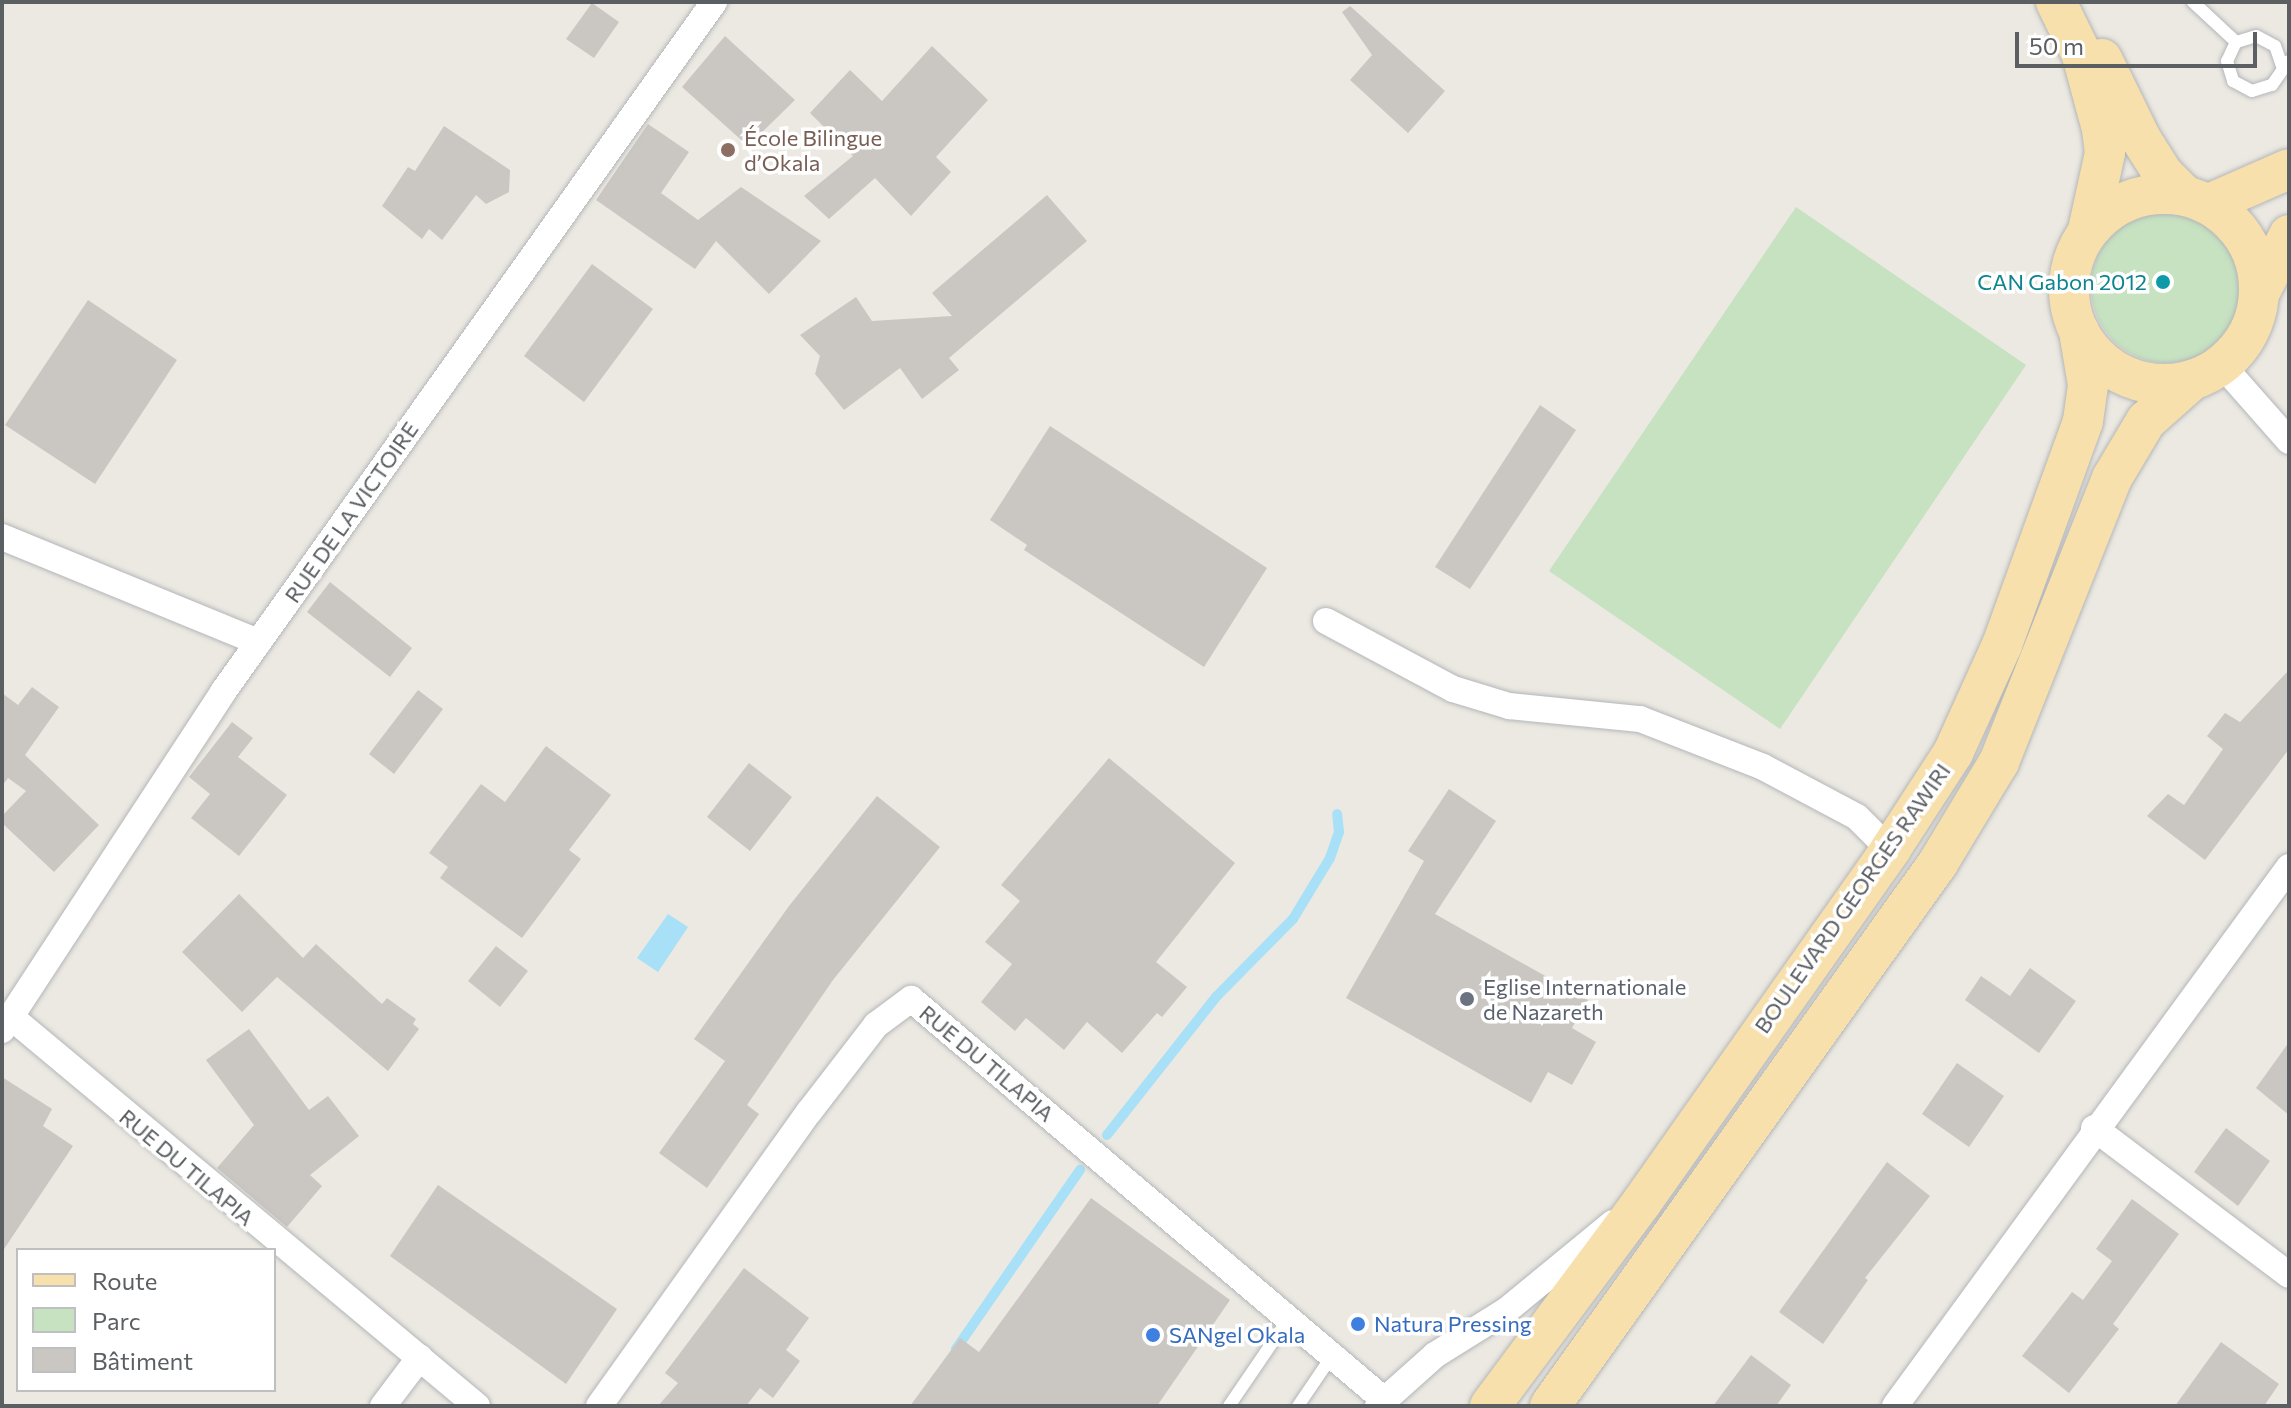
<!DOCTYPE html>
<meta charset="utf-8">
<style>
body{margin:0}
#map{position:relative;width:2291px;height:1408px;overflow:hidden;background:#ece9e2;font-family:Commissioner,sans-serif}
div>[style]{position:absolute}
.green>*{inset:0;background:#c6e2c1}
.round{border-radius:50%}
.water>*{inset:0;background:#a8e0f7}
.stream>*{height:10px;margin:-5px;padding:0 5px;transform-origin:5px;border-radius:5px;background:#a8e0f7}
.building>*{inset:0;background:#cac6c2}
.roads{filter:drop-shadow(0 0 2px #b3b6b9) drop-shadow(0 0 2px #b3b6b9)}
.service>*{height:12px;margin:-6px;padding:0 6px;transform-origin:6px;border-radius:6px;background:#fff}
.minor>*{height:26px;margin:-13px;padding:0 13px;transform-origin:13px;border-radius:13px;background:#fff}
.primary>*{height:40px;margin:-20px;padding:0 20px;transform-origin:20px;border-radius:20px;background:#f7e0ac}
.primary>.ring{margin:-20px;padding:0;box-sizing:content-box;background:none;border:40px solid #f7e0ac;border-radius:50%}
.dots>*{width:22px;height:22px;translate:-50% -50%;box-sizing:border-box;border:4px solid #fff;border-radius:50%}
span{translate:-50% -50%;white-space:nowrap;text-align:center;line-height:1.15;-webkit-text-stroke:7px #fff;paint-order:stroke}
.education-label{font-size:22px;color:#785e54}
.left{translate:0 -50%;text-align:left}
.culture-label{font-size:22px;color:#0d838f}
.right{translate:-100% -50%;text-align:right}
.street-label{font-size:22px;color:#5b5f62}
.worship-label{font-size:22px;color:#5b616d}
.shop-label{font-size:22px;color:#366cbe}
.frame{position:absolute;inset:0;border:4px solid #5b5f62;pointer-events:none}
.legend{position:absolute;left:16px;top:1248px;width:260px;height:144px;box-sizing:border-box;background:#fff;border:2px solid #bdbfc0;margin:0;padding:10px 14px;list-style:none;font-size:24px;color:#5b5f62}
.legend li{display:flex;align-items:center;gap:16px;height:40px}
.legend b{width:40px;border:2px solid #bdbfc0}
.scale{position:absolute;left:2015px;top:32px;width:242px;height:36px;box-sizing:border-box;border:4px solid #5b5f62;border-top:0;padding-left:10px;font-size:24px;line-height:28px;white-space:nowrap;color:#5b5f62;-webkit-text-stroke:6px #fff;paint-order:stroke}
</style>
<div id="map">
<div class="green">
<div style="clip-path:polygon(1796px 207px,2026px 365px,1780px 729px,1549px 571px)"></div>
<div class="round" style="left:2091px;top:211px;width:152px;height:152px"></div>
</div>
<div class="water">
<div style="clip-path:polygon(668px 914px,688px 927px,658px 972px,637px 958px)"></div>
</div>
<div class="stream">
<div style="left:1107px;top:1135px;width:176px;rotate:-51.7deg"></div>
<div style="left:1216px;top:997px;width:110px;rotate:-45.4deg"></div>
<div style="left:1293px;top:919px;width:71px;rotate:-58.8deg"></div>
<div style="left:1330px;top:858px;width:28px;rotate:-71deg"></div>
<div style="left:1339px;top:832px;width:18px;rotate:-96deg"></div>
<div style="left:956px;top:1349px;width:218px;rotate:-55.3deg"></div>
</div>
<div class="building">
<div style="clip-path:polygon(592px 3px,619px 22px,594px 58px,566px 39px)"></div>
<div style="clip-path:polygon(1350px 6px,1445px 91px,1408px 133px,1350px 80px,1372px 55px,1342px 12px)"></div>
<div style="clip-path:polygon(725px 36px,795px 100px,748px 146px,682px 87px)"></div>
<div style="clip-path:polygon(932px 46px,988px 100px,936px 157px,951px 172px,911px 216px,875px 178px,829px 219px,804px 196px,853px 156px,810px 113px,850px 70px,882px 101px)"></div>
<div style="clip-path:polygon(648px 124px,689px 152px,661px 193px,698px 220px,741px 187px,821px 241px,769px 294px,716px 241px,695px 269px,596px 200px)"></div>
<div style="clip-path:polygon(444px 126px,510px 170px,509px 192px,486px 204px,476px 195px,442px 240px,429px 229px,422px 239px,382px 206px,408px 167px,415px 171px)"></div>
<div style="clip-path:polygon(1047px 195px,1087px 241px,949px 358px,959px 370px,922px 399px,900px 368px,844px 410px,815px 374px,820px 356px,800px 335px,856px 297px,872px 321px,952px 316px,932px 293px)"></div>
<div style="clip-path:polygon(592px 264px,653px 309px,584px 402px,524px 356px)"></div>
<div style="clip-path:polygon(88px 300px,177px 360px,95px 484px,5px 425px)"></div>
<div style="clip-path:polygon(1540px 405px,1576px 430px,1470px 589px,1435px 567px)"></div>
<div style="clip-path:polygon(1050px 426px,1267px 568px,1204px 667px,1024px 550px,1027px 545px,990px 520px)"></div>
<div style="clip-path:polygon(330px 582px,412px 648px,390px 677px,307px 612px)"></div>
<div style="clip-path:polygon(2289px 670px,2289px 749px,2205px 860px,2147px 816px,2168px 794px,2184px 805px,2223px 749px,2207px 736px,2225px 713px,2240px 722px)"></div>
<div style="clip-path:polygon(32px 687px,59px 707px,25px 755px,99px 825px,54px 872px,2px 823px,2px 816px,26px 791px,8px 778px,2px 786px,2px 693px,18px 705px)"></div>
<div style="clip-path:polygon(418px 690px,443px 709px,394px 774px,369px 754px)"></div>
<div style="clip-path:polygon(232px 722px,253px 738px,238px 757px,287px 795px,239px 856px,191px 818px,210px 794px,189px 777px)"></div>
<div style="clip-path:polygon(546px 746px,611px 795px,569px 850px,581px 859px,522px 938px,440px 878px,448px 867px,429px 853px,481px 784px,505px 802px)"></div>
<div style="clip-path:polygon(1109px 758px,1235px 863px,1156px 962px,1187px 987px,1162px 1017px,1157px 1013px,1122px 1053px,1087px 1022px,1064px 1050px,1026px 1018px,1015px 1031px,981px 1002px,1012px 964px,985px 942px,1020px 901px,1001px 885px)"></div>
<div style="clip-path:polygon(749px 763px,792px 797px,750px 851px,707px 817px)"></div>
<div style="clip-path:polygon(1449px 789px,1496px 821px,1435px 914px,1588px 1000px,1572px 1028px,1596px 1042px,1572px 1085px,1548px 1072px,1531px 1103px,1346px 998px,1424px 861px,1408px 851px)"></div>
<div style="clip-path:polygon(877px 796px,940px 847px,833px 980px,747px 1105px,759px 1114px,707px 1188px,659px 1153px,725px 1061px,694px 1039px,789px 906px)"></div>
<div style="clip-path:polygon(239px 894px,303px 958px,316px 944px,382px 1004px,387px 998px,416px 1019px,413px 1024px,419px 1029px,388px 1071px,277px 977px,242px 1012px,182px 952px)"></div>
<div style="clip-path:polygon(496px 946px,528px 971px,500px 1007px,468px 981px)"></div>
<div style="clip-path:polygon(2030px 968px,2076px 1001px,2039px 1053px,1965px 1000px,1981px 976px,2010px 996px)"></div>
<div style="clip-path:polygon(249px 1029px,309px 1110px,328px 1096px,359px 1136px,310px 1175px,322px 1186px,287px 1227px,217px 1168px,254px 1125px,206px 1060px)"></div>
<div style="clip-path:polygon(2289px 1042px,2289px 1115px,2256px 1088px)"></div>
<div style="clip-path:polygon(1957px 1063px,2004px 1096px,1969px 1147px,1922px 1114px)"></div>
<div style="clip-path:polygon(2px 1077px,52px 1109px,43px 1126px,73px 1146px,2px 1252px)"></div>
<div style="clip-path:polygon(2226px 1128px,2270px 1161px,2238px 1206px,2194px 1172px)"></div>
<div style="clip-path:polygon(1887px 1162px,1930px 1196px,1865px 1278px,1868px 1280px,1823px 1344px,1779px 1312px)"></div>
<div style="clip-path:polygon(438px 1185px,617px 1309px,566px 1384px,390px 1256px)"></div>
<div style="clip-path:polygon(1091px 1198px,1230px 1300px,1157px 1406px,910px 1406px,960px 1338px,979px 1352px)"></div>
<div style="clip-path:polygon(2132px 1199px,2179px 1234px,2113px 1324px,2119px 1329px,2069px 1393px,2022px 1356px,2072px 1292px,2083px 1300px,2112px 1261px,2096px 1249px)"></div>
<div style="clip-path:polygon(744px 1268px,809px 1318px,786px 1350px,800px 1361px,773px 1398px,760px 1388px,746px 1406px,658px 1406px,678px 1383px,665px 1373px)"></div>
<div style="clip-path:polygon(2221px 1342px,2279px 1384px,2264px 1406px,2175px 1406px)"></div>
<div style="clip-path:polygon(1751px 1355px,1791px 1385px,1776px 1406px,1713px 1406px)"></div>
</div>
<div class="roads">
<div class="service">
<div style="left:2193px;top:2px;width:59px;rotate:42.9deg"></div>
<div style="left:2282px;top:66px;width:21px;rotate:-109deg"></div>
<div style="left:2275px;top:46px;width:21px;rotate:-152deg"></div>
<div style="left:2256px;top:36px;width:21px;rotate:163deg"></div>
<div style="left:2236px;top:42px;width:21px;rotate:115deg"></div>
<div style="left:2227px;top:61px;width:21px;rotate:73deg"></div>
<div style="left:2233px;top:81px;width:21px;rotate:28deg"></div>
<div style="left:2252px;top:91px;width:21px;rotate:-17deg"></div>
<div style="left:2272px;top:85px;width:29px;rotate:-55deg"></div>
<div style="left:1229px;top:1406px;width:107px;rotate:-55.7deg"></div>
<div style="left:1298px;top:1406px;width:60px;rotate:-55.8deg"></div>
</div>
<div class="minor">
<div style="left:2222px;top:365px;width:101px;rotate:48.6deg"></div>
<div style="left:2px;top:537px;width:277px;rotate:22.3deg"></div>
<div style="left:1326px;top:621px;width:144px;rotate:28.2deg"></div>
<div style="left:1453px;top:689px;width:59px;rotate:16.9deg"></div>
<div style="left:1509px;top:706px;width:132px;rotate:5.7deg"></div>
<div style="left:1640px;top:719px;width:132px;rotate:21.3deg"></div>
<div style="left:1763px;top:767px;width:106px;rotate:28deg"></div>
<div style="left:1857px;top:817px;width:47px;rotate:45deg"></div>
<div style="left:11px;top:1017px;width:607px;rotate:39.85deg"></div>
<div style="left:2px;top:1030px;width:404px;rotate:-56.8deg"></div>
<div style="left:223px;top:692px;width:847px;rotate:-54.56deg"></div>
<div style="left:2094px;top:1128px;width:244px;rotate:37deg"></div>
<div style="left:383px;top:1406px;width:61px;rotate:-52.9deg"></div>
<div style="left:599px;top:1406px;width:361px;rotate:-54.5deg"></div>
<div style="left:809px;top:1112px;width:110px;rotate:-52.4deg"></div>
<div style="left:876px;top:1025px;width:44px;rotate:-36.6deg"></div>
<div style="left:911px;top:999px;width:619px;rotate:40.28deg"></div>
<div style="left:1378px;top:1406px;width:76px;rotate:-41.8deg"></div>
<div style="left:1435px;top:1355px;width:85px;rotate:-32deg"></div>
<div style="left:1507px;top:1310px;width:137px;rotate:-39.4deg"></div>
<div style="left:1895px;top:1406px;width:668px;rotate:-53.83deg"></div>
</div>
<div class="primary">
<div style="left:2056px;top:2px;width:59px;rotate:63.9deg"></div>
<div style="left:2082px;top:55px;width:77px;rotate:74.9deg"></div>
<div style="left:2102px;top:129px;width:24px;rotate:83deg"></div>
<div style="left:2105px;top:153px;width:79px;rotate:102.4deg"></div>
<div style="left:2102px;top:59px;width:89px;rotate:64deg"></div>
<div style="left:2141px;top:139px;width:41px;rotate:57.8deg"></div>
<div style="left:2163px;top:174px;width:30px;rotate:45deg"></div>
<div class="ring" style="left:2069px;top:194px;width:150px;height:150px"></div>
<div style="left:2209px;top:204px;width:87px;rotate:-23.6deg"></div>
<div style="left:2260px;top:292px;width:64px;rotate:-63deg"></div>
<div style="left:1490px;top:1406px;width:254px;rotate:-53.3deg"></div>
<div style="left:1642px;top:1202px;width:431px;rotate:-54.8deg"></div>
<div style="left:1890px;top:850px;width:116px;rotate:-57deg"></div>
<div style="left:1953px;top:753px;width:119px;rotate:-65.6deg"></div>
<div style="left:2002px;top:645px;width:238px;rotate:-70.1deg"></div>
<div style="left:2083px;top:421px;width:36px;rotate:-82deg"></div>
<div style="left:2088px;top:385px;width:55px;rotate:-99.5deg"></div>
<div style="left:1550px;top:1406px;width:667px;rotate:-54.45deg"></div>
<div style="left:1938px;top:863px;width:118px;rotate:-58.9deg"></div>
<div style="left:1999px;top:762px;width:306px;rotate:-68.3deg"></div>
<div style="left:2112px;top:478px;width:66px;rotate:-59.2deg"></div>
<div style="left:2146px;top:421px;width:62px;rotate:-41.7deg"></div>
</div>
</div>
<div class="dots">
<div style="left:728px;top:150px;background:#8d6e63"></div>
<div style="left:2163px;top:282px;background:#0f9aa8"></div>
<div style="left:1467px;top:999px;background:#6b7280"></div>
<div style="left:1358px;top:1324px;background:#3f7fe0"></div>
<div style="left:1153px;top:1335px;background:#3f7fe0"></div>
</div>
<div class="education-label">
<span class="left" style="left:744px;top:150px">École Bilingue<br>d’Okala</span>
</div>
<div class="culture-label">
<span class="right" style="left:2147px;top:282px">CAN Gabon 2012</span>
</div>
<div class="street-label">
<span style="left:351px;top:512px;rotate:-55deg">RUE DE LA VICTOIRE</span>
<span style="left:1852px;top:898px;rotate:-55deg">BOULEVARD GEORGES RAWIRI</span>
<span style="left:987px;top:1063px;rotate:40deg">RUE DU TILAPIA</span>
<span style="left:187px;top:1167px;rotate:40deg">RUE DU TILAPIA</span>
</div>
<div class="worship-label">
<span class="left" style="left:1483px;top:999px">Eglise Internationale<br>de Nazareth</span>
</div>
<div class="shop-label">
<span class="left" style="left:1374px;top:1324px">Natura Pressing</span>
<span class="left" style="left:1169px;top:1335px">SANgel Okala</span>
</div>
<div class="frame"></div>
<ul class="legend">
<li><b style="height:10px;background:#f7e0ac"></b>Route</li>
<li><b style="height:22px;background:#c6e2c1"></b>Parc</li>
<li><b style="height:22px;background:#cac6c2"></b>Bâtiment</li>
</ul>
<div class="scale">50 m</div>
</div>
